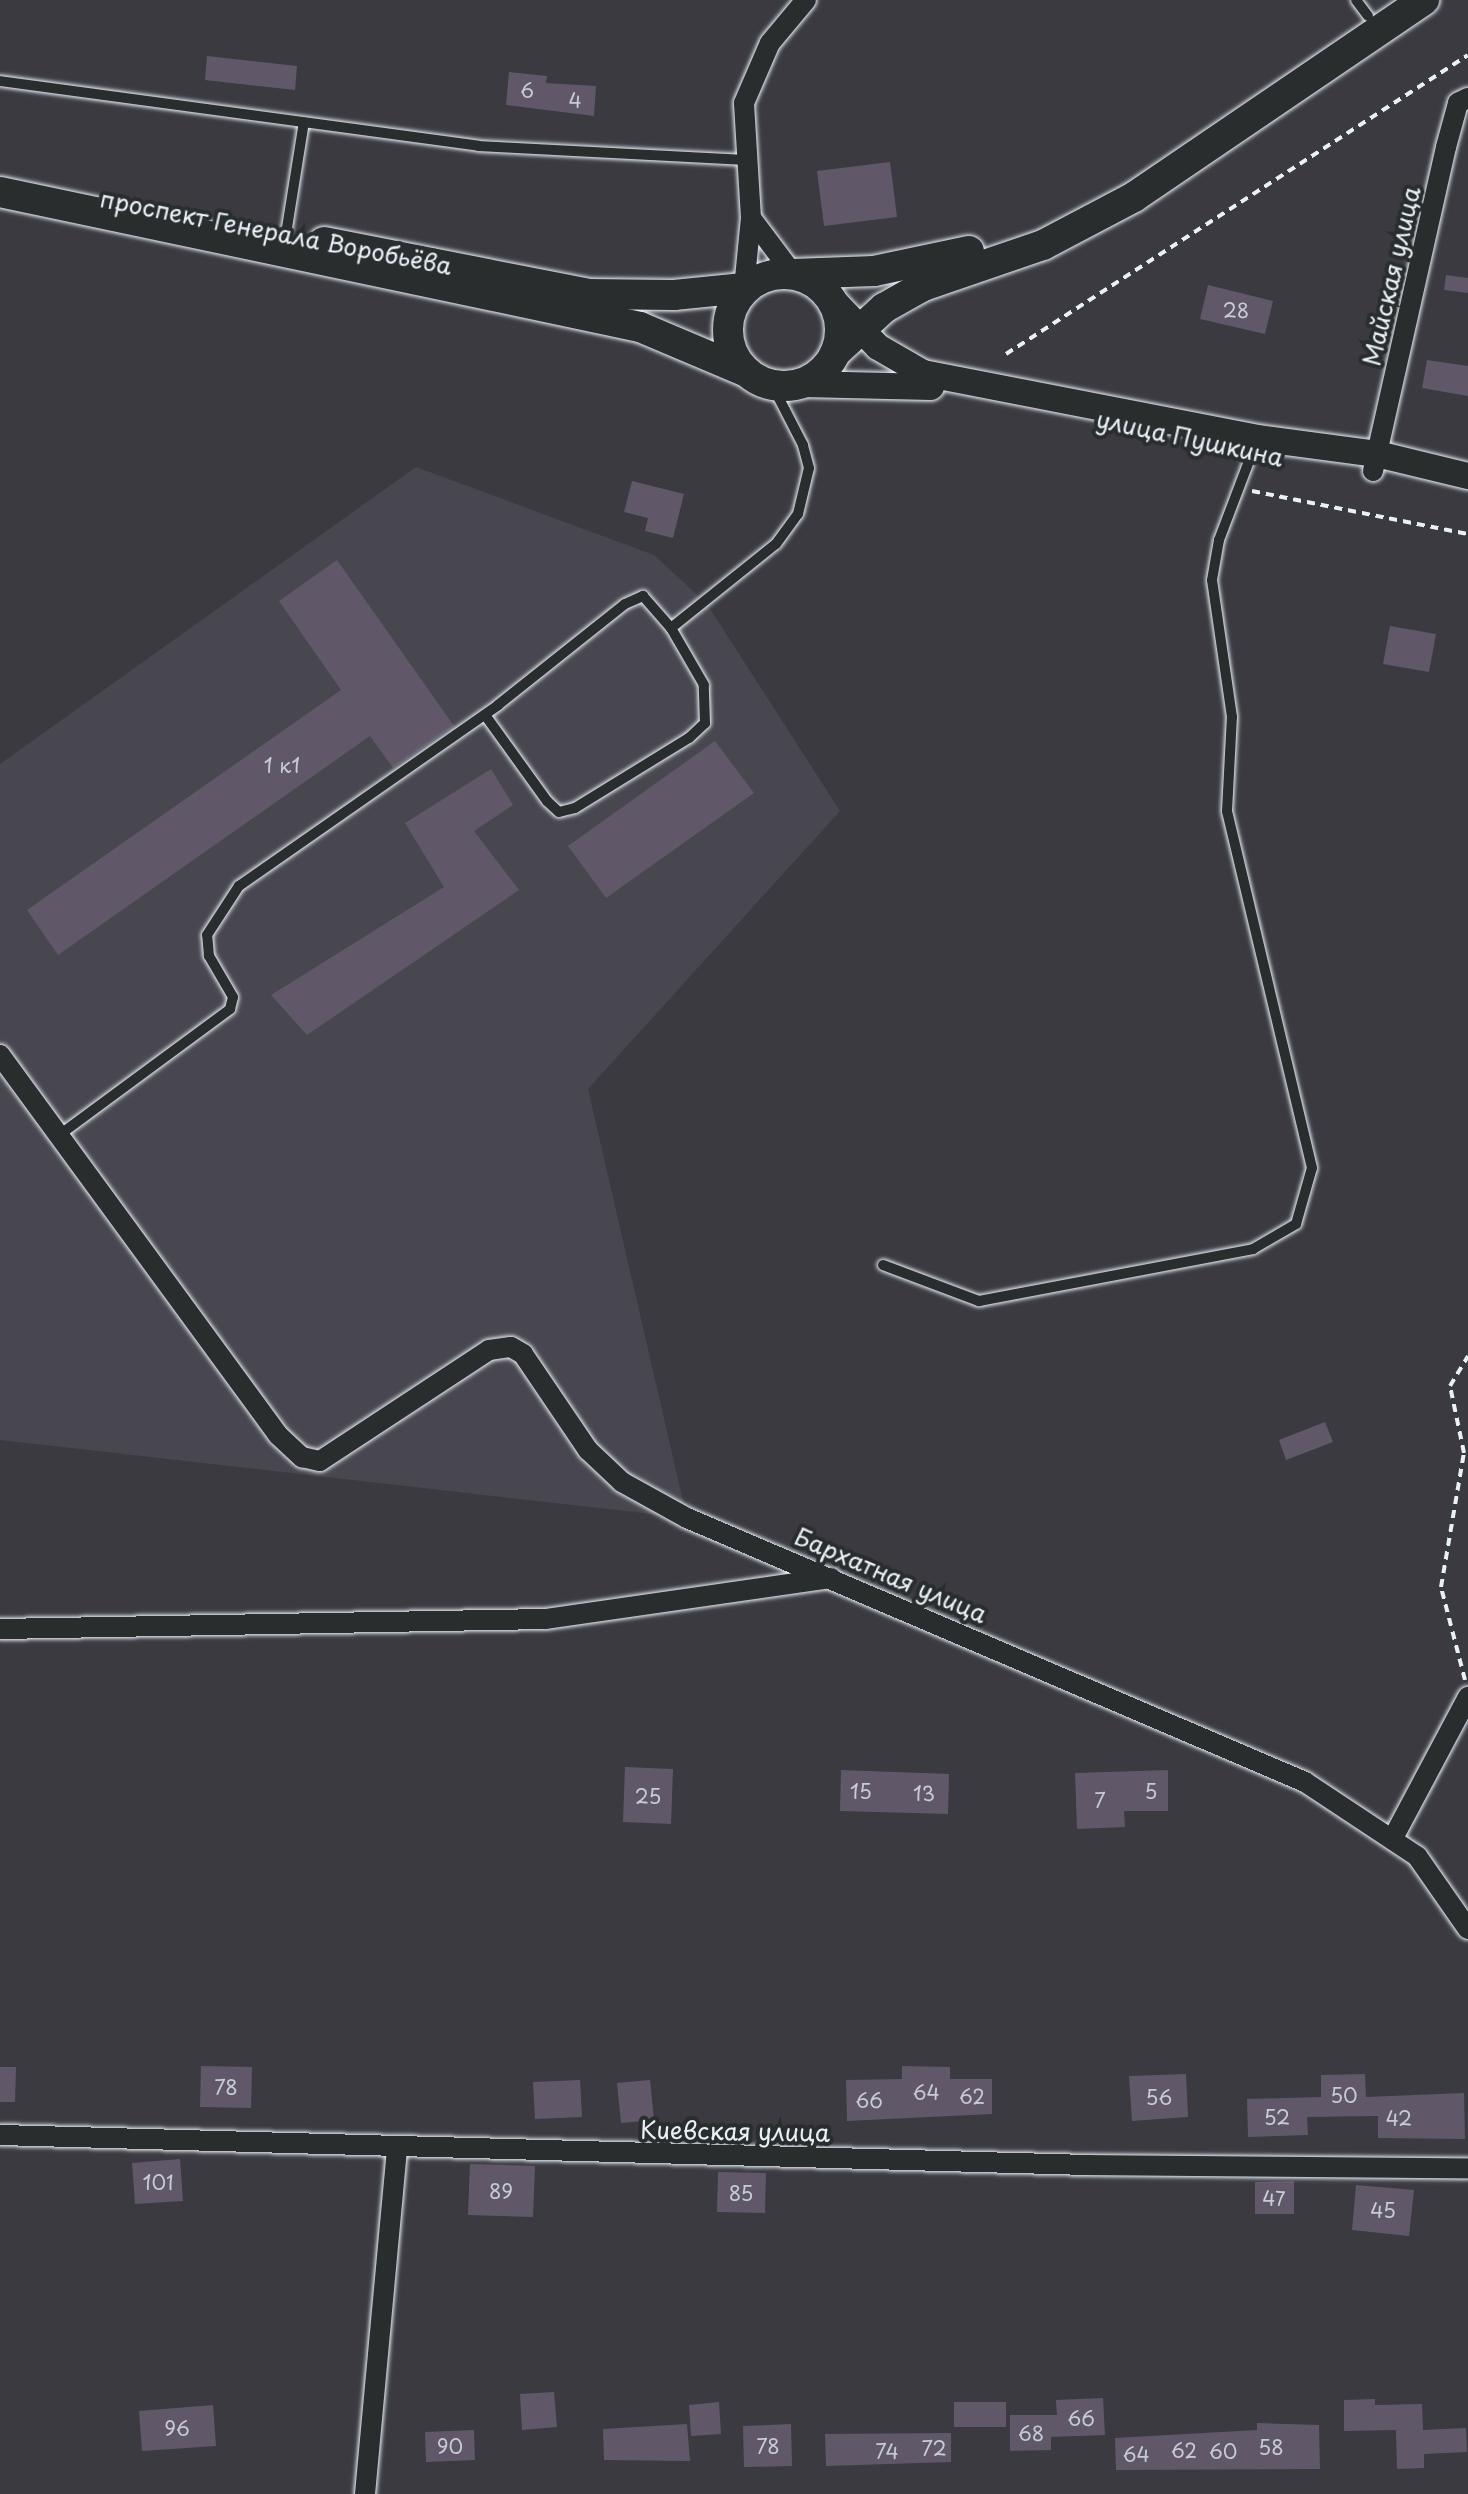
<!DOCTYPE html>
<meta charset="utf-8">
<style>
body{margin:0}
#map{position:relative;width:1468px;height:2494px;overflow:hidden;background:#3a3a40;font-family:"Playpen Sans",sans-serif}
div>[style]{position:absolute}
.built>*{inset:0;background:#48464f}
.building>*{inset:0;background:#605869}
.path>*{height:4px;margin-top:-2px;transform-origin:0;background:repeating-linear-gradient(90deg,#e8f1f8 0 8px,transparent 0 14px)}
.roads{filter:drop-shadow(0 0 2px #e8f1f8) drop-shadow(0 0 2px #e8f1f8)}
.service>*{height:10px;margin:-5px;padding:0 5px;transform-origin:5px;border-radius:5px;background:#2a2d2e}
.minor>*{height:20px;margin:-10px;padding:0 10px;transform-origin:10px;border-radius:10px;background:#2a2d2e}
.tertiary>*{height:26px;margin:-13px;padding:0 13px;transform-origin:13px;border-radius:13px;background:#2a2d2e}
.secondary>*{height:30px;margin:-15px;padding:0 15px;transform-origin:15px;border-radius:15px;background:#2a2d2e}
.secondary>.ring{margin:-15px;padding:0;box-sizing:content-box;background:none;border:30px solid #2a2d2e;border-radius:50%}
span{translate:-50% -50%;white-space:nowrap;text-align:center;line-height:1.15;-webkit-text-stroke:8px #2a2d2e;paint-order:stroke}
.number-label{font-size:20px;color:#c6cbd4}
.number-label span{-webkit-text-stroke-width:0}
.street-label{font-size:24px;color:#e8f1f8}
</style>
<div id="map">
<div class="built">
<div style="clip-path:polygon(416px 467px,654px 555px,707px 604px,840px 811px,588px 1089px,687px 1518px,0 1440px,0 764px)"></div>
</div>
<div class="building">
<div style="clip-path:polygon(207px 56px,297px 66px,295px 90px,205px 80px)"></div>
<div style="clip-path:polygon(509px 72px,547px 76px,546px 83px,596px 86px,594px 116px,506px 105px)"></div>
<div style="clip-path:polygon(890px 162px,897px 217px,824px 226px,817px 171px)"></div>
<div style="clip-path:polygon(1446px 275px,1468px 278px,1468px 293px,1444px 290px)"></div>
<div style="clip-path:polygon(1208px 285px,1273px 301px,1265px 334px,1200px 319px)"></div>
<div style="clip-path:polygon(1427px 360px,1468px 366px,1468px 396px,1422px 388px)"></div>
<div style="clip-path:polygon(632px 481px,684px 494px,673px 538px,645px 531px,648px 518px,624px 512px)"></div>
<div style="clip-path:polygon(337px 560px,454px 726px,393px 768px,370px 736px,58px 955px,27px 910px,341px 690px,279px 601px)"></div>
<div style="clip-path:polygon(1390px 626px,1436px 634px,1429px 672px,1383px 664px)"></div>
<div style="clip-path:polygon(715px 741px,754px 793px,606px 898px,568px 846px)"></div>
<div style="clip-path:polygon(491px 769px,513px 805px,474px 831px,519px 890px,307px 1035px,271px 995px,444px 887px,405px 823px)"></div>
<div style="clip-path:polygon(1325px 1422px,1333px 1442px,1286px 1460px,1279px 1440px)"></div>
<div style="clip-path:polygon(625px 1767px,673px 1769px,671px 1824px,623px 1822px)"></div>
<div style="clip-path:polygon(841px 1770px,949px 1774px,948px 1814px,840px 1811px)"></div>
<div style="clip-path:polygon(1168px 1770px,1168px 1811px,1124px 1811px,1125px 1827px,1077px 1829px,1075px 1773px)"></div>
<div style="clip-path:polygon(201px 2066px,252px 2067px,251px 2108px,200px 2107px)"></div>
<div style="clip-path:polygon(902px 2066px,950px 2067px,950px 2079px,992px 2079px,992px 2114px,847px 2121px,846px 2080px,902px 2079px)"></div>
<div style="clip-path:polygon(0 2067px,16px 2067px,15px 2102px,0 2102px)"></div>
<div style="clip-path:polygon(1186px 2074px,1188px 2117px,1132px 2121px,1129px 2076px)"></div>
<div style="clip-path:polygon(1365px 2074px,1366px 2097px,1464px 2093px,1465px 2139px,1378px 2138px,1378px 2116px,1307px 2117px,1308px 2135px,1248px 2137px,1247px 2099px,1321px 2097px,1321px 2075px)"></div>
<div style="clip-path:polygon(580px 2080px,582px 2117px,535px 2119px,533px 2082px)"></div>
<div style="clip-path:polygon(650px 2080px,654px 2120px,621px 2123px,617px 2083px)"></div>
<div style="clip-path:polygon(180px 2159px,183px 2201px,135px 2204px,132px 2163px)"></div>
<div style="clip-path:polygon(470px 2164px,535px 2166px,533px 2217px,468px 2215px)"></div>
<div style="clip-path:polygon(718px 2172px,766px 2173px,765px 2213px,717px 2212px)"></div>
<div style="clip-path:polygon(1294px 2181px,1294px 2214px,1255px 2214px,1255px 2182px)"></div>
<div style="clip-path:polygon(1356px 2185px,1414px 2190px,1409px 2236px,1352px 2230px)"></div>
<div style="clip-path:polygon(554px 2392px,557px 2427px,522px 2430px,520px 2394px)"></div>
<div style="clip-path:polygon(1103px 2398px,1105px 2435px,1051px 2437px,1051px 2450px,1010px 2451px,1010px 2415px,1057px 2415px,1056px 2400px)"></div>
<div style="clip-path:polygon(1375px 2399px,1375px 2405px,1422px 2404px,1423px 2430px,1466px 2428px,1467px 2452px,1424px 2454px,1424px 2468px,1397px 2469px,1396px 2430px,1344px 2431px,1344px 2400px)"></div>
<div style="clip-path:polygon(719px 2402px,721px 2434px,691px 2436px,689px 2405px)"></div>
<div style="clip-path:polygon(954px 2402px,1006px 2402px,1006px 2427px,954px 2427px)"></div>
<div style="clip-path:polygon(213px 2405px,216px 2446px,142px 2451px,139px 2411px)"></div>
<div style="clip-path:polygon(1257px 2423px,1319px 2425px,1320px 2469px,1116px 2470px,1115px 2438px,1257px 2430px)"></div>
<div style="clip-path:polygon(687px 2424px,690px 2461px,604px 2460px,603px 2429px)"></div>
<div style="clip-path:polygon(791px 2424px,792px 2466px,744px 2467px,743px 2426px)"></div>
<div style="clip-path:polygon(474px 2430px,475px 2460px,426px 2462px,425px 2432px)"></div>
<div style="clip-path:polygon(951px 2433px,951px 2462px,826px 2466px,825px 2434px)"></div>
</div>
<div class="path">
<div style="left:1006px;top:354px;width:550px;rotate:-32.91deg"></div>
<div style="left:1252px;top:491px;width:220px;rotate:11.3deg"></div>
<div style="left:1465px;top:1680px;width:96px;rotate:-104.5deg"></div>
<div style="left:1441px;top:1587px;width:136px;rotate:-80.3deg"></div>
<div style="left:1464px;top:1453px;width:68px;rotate:-101.8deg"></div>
<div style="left:1450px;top:1386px;width:35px;rotate:-59deg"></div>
</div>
<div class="roads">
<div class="service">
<div style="left:1356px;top:0;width:20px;rotate:53deg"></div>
<div style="left:0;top:81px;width:482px;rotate:7.7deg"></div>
<div style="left:478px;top:146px;width:268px;rotate:3deg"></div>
<div style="left:286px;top:234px;width:113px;rotate:-80.9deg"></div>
<div style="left:485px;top:715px;width:106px;rotate:54.2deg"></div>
<div style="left:547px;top:801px;width:16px;rotate:43deg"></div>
<div style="left:559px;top:812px;width:16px;rotate:-14deg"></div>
<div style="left:575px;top:808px;width:134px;rotate:-31.6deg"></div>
<div style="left:689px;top:738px;width:22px;rotate:-43deg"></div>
<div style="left:705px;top:723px;width:38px;rotate:-92deg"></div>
<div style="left:704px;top:685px;width:66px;rotate:-120.1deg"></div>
<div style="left:58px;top:1136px;width:214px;rotate:-36.4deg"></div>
<div style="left:230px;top:1009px;width:12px;rotate:-76deg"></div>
<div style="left:233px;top:997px;width:48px;rotate:-120.3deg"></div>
<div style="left:209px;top:956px;width:21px;rotate:-95deg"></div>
<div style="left:207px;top:935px;width:59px;rotate:-56.9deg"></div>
<div style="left:239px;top:886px;width:316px;rotate:-34.9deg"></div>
<div style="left:498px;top:705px;width:162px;rotate:-38.5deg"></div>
<div style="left:625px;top:604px;width:20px;rotate:-24deg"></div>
<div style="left:643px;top:596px;width:43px;rotate:48.8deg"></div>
<div style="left:671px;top:628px;width:134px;rotate:-38.7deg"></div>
<div style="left:776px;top:544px;width:37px;rotate:-54deg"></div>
<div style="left:798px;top:514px;width:47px;rotate:-76.6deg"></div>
<div style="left:809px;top:468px;width:24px;rotate:-105deg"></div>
<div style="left:803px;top:445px;width:68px;rotate:-117.3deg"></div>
<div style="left:883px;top:1265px;width:103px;rotate:20.6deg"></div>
<div style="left:979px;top:1301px;width:279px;rotate:-10.7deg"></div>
<div style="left:1253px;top:1249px;width:50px;rotate:-30.2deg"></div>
<div style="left:1296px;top:1224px;width:58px;rotate:-74.1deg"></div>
<div style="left:1312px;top:1168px;width:367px;rotate:-103.4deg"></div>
<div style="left:1227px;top:811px;width:94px;rotate:-87deg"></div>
<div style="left:1232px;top:717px;width:138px;rotate:-98.3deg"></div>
<div style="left:1212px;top:580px;width:41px;rotate:-80.1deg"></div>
<div style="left:1219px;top:540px;width:107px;rotate:-69.2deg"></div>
</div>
<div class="minor">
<div style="left:751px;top:218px;width:70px;rotate:53.1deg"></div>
<div style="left:744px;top:288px;width:70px;rotate:-84.3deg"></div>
<div style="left:751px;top:218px;width:115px;rotate:-93.5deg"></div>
<div style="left:744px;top:103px;width:65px;rotate:-66.6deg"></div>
<div style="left:770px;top:43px;width:56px;rotate:-50.1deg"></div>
<div style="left:1373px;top:471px;width:332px;rotate:-77.3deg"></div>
<div style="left:1446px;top:147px;width:46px;rotate:-74.7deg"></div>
<div style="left:1458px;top:103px;width:11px;rotate:-27deg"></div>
<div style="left:0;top:1055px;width:471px;rotate:53.8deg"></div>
<div style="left:278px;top:1435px;width:33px;rotate:43deg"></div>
<div style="left:302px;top:1457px;width:18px;rotate:13deg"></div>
<div style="left:320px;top:1461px;width:202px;rotate:-33.3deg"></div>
<div style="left:489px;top:1350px;width:22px;rotate:-8deg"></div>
<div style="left:511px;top:1347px;width:14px;rotate:30deg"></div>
<div style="left:523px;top:1354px;width:116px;rotate:55.9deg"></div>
<div style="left:588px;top:1450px;width:47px;rotate:43.3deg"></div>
<div style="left:622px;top:1482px;width:74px;rotate:29deg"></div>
<div style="left:687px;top:1518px;width:672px;rotate:23.13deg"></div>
<div style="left:1305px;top:1782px;width:134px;rotate:33.5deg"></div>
<div style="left:1417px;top:1856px;width:89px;rotate:55.1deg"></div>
<div style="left:0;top:1629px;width:546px;rotate:-1.05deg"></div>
<div style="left:546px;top:1619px;width:288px;rotate:-8.2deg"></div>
<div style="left:1393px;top:1838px;width:160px;rotate:-62deg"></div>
<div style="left:0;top:2135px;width:1091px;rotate:1.58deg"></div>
<div style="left:1091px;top:2165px;width:377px;rotate:0.5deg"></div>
<div style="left:365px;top:2494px;width:346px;rotate:-84.7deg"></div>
</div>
<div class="tertiary">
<div style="left:830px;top:297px;width:69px;rotate:46.2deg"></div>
<div style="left:878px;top:347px;width:52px;rotate:30deg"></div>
<div style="left:923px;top:373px;width:340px;rotate:11deg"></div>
<div style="left:1257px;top:438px;width:121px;rotate:7.6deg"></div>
<div style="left:1377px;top:454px;width:94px;rotate:13.6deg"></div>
<div style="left:803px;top:384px;width:128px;rotate:1.3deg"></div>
</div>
<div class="secondary">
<div style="left:0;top:192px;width:654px;rotate:11.91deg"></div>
<div style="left:640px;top:327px;width:113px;rotate:22.9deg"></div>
<div style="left:324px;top:242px;width:269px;rotate:11.1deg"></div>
<div style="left:588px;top:294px;width:86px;rotate:0.7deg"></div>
<div style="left:674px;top:295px;width:70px;rotate:-5.7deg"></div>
<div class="ring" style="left:728px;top:274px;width:82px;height:82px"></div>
<div style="left:793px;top:274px;width:81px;rotate:-2.1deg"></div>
<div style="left:874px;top:271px;width:97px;rotate:-11.9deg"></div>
<div style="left:835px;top:353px;width:67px;rotate:-42.6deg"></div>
<div style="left:884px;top:308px;width:45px;rotate:-29.4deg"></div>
<div style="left:923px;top:286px;width:127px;rotate:-18.9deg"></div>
<div style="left:1043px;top:245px;width:103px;rotate:-27.8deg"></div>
<div style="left:1134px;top:197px;width:351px;rotate:-34.2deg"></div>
</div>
</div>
<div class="number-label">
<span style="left:527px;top:90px">6</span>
<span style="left:575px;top:100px">4</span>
<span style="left:1236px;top:310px">28</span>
<span style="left:282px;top:765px">1 к1</span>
<span style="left:861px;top:1791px">15</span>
<span style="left:1151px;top:1791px">5</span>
<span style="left:924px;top:1793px">13</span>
<span style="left:648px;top:1796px">25</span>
<span style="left:1100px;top:1800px">7</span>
<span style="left:226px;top:2087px">78</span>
<span style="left:926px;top:2092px">64</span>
<span style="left:1344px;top:2095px">50</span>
<span style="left:972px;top:2096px">62</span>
<span style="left:1159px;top:2097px">56</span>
<span style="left:869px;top:2100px">66</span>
<span style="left:1277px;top:2117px">52</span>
<span style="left:1399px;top:2118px">42</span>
<span style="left:158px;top:2182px">101</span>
<span style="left:501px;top:2191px">89</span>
<span style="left:741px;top:2193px">85</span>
<span style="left:1274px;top:2198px">47</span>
<span style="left:1383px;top:2210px">45</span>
<span style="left:1081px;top:2418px">66</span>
<span style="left:177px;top:2428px">96</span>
<span style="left:1031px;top:2433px">68</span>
<span style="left:450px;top:2446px">90</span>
<span style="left:768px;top:2446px">78</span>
<span style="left:1271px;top:2447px">58</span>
<span style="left:934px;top:2448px">72</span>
<span style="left:1184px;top:2450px">62</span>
<span style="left:887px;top:2451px">74</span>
<span style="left:1223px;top:2451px">60</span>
<span style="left:1136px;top:2454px">64</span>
</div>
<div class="street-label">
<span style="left:276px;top:232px;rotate:11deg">проспект Генерала Воробьёва</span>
<span style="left:1391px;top:276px;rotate:-77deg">Майская улица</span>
<span style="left:1190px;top:438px;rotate:12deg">улица Пушкина</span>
<span style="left:891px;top:1575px;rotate:23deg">Бархатная улица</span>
<span style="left:735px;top:2131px;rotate:1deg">Киевская улица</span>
</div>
</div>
